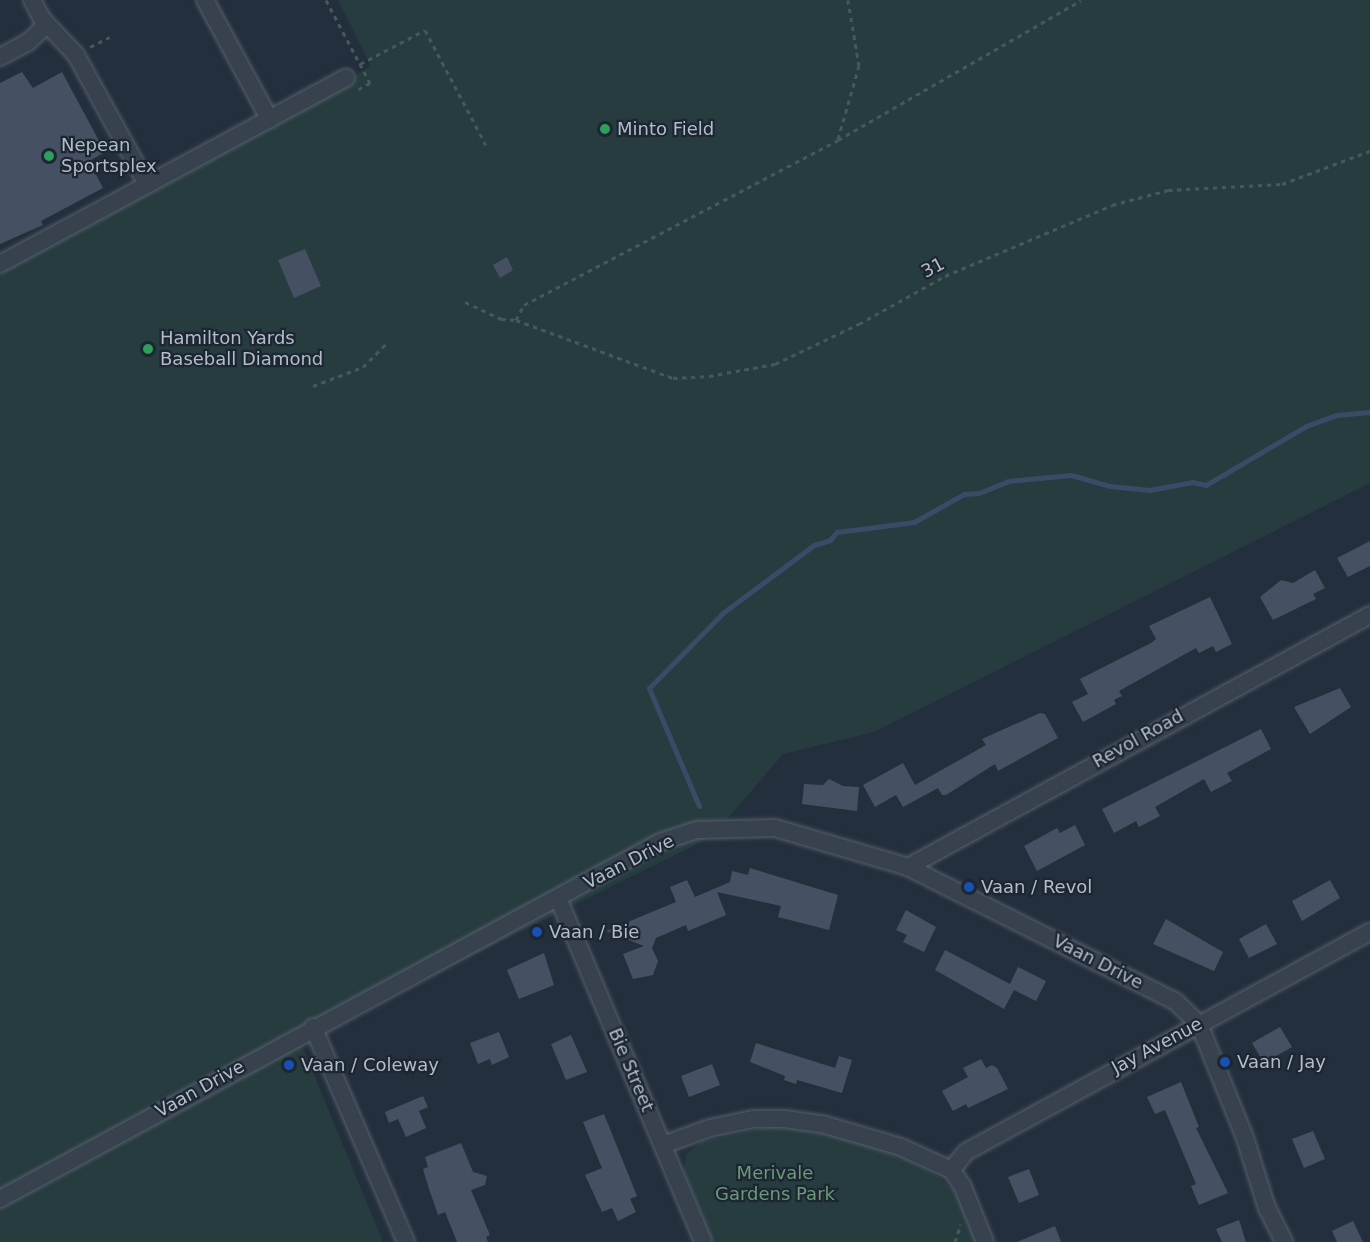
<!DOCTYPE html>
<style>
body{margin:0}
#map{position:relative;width:1370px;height:1242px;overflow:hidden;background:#242f3e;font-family:"DejaVu Sans",sans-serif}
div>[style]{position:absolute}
.green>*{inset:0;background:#263c3f}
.stream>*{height:5px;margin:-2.5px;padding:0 2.5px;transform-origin:2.5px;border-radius:2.5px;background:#394c67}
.building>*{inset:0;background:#455162}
.path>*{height:3px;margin-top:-1.5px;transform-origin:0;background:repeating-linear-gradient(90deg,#44595c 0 4.5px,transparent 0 9px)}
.roads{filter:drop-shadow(0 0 2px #565f6c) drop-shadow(0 0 2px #565f6c)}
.minor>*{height:16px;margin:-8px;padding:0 8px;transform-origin:8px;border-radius:8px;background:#38414e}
.dots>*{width:16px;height:16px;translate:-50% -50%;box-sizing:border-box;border:3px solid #1d2633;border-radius:50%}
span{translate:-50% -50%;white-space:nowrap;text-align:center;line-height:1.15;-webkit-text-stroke:4.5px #1d2633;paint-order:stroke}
.poi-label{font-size:18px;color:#b4bcc9}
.left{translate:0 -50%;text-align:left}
.street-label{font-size:18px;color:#b4bcc9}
.park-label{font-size:18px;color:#6b9a76}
</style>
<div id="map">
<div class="green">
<div style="clip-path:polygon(338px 0,1370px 0,1370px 483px,874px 732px,783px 754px,713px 836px,300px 1041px,383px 1242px,0 1242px,0 274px,371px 66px)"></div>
<div style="clip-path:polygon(773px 1126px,833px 1135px,897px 1154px,936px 1175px,956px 1192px,976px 1242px,713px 1242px,684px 1172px,686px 1154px,701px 1142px)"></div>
</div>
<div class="stream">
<div style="left:699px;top:806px;width:128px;rotate:-113deg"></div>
<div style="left:649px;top:688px;width:107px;rotate:-45.4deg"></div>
<div style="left:724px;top:612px;width:112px;rotate:-36.7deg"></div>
<div style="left:814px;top:545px;width:17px;rotate:-17deg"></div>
<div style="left:830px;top:540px;width:11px;rotate:-49deg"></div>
<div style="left:837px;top:532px;width:78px;rotate:-7.4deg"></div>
<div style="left:914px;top:522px;width:57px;rotate:-29.2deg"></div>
<div style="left:964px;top:494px;width:15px;rotate:-4deg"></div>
<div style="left:979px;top:493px;width:31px;rotate:-22deg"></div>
<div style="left:1008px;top:481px;width:63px;rotate:-5.4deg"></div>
<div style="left:1071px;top:475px;width:41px;rotate:15.8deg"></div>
<div style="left:1110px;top:486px;width:40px;rotate:5.7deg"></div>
<div style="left:1150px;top:490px;width:43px;rotate:-10.8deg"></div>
<div style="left:1192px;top:482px;width:14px;rotate:12deg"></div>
<div style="left:1206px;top:485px;width:116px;rotate:-30.5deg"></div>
<div style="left:1306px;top:426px;width:32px;rotate:-20deg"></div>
<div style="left:1336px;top:415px;width:34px;rotate:-5deg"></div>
</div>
<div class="building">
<div style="clip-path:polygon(22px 72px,33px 88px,62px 72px,105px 152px,89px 161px,103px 188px,41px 221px,43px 225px,0 244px,0 83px)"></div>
<div style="clip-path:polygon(305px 249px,321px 286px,294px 298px,278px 260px)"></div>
<div style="clip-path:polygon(507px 257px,513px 270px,500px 278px,493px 265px)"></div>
<div style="clip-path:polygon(1370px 541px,1370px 566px,1348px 577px,1337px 558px)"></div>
<div style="clip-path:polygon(1315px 570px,1325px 588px,1313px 594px,1316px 599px,1273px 620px,1260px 597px,1281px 580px,1293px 583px)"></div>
<div style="clip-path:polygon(1210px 597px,1232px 644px,1216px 652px,1213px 646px,1199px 653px,1196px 648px,1119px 691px,1122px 696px,1114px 700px,1116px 704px,1083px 722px,1072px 702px,1088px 694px,1080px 679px,1151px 643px,1156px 639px,1149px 626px)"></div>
<div style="clip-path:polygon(1340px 688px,1351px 707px,1310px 734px,1294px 707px)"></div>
<div style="clip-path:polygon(1040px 713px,1045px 714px,1058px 738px,998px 771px,995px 764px,946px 795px,942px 795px,938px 788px,903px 807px,896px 795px,875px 807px,863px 785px,903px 763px,915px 785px,986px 745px,982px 739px)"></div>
<div style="clip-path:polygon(1261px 729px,1271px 749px,1227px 773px,1232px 781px,1211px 792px,1204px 779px,1155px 807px,1160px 816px,1139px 827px,1136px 821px,1114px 833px,1102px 809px)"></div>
<div style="clip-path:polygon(829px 779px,843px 786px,859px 787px,857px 811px,802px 804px,804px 784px,823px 785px)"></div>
<div style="clip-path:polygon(1075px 825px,1085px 845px,1037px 871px,1024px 846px,1057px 828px,1060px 833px)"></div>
<div style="clip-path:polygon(750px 868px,838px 895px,829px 930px,778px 917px,781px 906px,717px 892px,726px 915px,688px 931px,686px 925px,656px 938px,652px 948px,658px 961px,653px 975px,633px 979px,623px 954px,644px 946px,606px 931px,676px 902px,670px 887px,687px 880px,695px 897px,730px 882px,732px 871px,748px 875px)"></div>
<div style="clip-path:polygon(1330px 880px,1340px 898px,1302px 921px,1292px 901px)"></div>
<div style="clip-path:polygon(906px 910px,936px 927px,924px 952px,903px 942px,907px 935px,896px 930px)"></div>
<div style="clip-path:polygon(1166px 919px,1223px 952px,1214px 971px,1153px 944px)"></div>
<div style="clip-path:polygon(1266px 924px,1277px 944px,1249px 958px,1239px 939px)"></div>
<div style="clip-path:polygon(945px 950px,1010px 984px,1018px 967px,1046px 981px,1036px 1001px,1014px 990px,1004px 1009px,935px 970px)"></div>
<div style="clip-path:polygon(544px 953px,554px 985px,519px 999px,507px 970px)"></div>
<div style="clip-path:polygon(1280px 1027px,1292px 1047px,1264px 1063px,1252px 1043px)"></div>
<div style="clip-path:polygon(499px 1032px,509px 1057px,492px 1065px,490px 1059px,478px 1064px,470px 1043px)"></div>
<div style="clip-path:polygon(571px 1035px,587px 1072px,566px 1080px,551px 1044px)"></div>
<div style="clip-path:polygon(756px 1043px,835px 1068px,839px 1056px,852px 1060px,842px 1093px,797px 1080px,796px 1084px,784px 1080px,785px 1076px,750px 1062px)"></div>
<div style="clip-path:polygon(981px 1059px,986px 1068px,992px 1065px,997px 1068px,1008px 1089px,968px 1108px,966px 1104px,953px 1111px,942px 1091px,968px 1077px,963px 1068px)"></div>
<div style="clip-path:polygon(712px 1064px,720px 1085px,689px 1097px,681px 1076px)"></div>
<div style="clip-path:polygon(1181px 1082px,1199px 1127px,1196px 1128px,1228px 1193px,1199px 1205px,1191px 1186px,1196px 1184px,1165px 1110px,1155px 1114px,1147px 1097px)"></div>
<div style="clip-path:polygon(423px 1096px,428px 1107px,419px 1111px,426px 1128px,406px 1137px,398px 1119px,389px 1123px,385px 1112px)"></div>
<div style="clip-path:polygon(604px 1114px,637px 1196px,630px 1199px,636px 1212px,618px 1221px,612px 1208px,602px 1212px,585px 1175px,602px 1168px,583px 1122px)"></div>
<div style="clip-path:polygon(1313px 1131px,1325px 1159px,1304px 1168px,1292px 1139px)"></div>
<div style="clip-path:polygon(461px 1143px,473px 1172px,487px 1176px,485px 1185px,471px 1190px,490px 1235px,486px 1237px,488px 1242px,457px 1242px,445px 1212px,438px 1215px,429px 1189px,423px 1169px,428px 1167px,425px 1157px)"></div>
<div style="clip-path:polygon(1029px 1169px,1039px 1195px,1019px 1203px,1008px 1177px)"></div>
<div style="clip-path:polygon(1239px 1220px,1246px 1242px,1222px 1242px,1216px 1229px)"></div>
<div style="clip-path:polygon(1353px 1221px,1363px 1242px,1337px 1242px,1332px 1231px)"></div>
<div style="clip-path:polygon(1055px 1226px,1061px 1242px,1017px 1242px)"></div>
</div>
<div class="path">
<div style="left:326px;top:0;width:94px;rotate:62.1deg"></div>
<div style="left:370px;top:83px;width:13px;rotate:151deg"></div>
<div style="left:90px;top:47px;width:22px;rotate:-27deg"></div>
<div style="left:360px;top:64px;width:73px;rotate:-27.6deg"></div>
<div style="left:425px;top:30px;width:130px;rotate:62.1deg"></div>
<div style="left:838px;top:139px;width:76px;rotate:-74deg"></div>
<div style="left:859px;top:66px;width:67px;rotate:-99.5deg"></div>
<div style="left:465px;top:302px;width:40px;rotate:25deg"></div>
<div style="left:501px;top:319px;width:15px;rotate:4deg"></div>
<div style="left:516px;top:320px;width:167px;rotate:20.3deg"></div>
<div style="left:673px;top:378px;width:36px;rotate:-3deg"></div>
<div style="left:709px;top:376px;width:67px;rotate:-10.3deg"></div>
<div style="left:775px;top:364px;width:93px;rotate:-25.5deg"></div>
<div style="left:859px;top:324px;width:98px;rotate:-29.2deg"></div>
<div style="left:945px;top:276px;width:181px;rotate:-23deg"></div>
<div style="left:1112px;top:205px;width:58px;rotate:-15deg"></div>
<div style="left:1168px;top:190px;width:114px;rotate:-3deg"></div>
<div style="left:1282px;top:184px;width:94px;rotate:-20.6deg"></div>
<div style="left:516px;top:320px;width:17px;rotate:-62deg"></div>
<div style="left:524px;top:305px;width:355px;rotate:-27.7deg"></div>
<div style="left:838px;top:140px;width:280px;rotate:-29.9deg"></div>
<div style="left:313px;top:386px;width:53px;rotate:-20.8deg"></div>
<div style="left:363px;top:367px;width:33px;rotate:-45deg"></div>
<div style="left:955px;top:1242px;width:19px;rotate:-72deg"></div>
</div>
<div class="roads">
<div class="minor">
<div style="left:32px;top:0;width:21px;rotate:62deg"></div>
<div style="left:42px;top:19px;width:50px;rotate:46.6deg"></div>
<div style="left:76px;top:55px;width:147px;rotate:61.2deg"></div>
<div style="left:205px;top:0;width:136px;rotate:61.6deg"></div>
<div style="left:0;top:57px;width:32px;rotate:-28deg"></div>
<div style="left:28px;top:42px;width:26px;rotate:-43deg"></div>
<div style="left:0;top:264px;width:393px;rotate:-28.3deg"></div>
<div style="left:908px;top:867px;width:526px;rotate:-28.61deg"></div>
<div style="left:558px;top:898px;width:373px;rotate:67.1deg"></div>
<div style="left:313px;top:1027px;width:234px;rotate:66.6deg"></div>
<div style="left:663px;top:1145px;width:50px;rotate:-19.9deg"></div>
<div style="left:710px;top:1128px;width:45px;rotate:-11.6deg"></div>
<div style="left:754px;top:1119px;width:31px"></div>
<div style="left:785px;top:1119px;width:37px;rotate:8deg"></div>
<div style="left:822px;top:1124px;width:82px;rotate:16.2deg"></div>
<div style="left:901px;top:1147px;width:55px;rotate:24.7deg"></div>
<div style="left:951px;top:1170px;width:19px;rotate:54deg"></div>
<div style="left:962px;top:1185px;width:61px;rotate:68deg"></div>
<div style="left:951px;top:1170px;width:23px;rotate:-50deg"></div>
<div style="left:966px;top:1152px;width:460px;rotate:-28.6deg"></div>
<div style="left:0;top:1199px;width:750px;rotate:-28.41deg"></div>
<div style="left:660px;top:842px;width:40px;rotate:-18deg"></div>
<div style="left:698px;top:830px;width:77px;rotate:-1.5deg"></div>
<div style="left:775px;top:828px;width:139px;rotate:16.3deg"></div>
<div style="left:908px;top:867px;width:299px;rotate:26.7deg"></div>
<div style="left:1175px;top:1001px;width:33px;rotate:44deg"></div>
<div style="left:1199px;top:1024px;width:123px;rotate:68deg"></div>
<div style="left:1245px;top:1138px;width:73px;rotate:72.6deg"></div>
<div style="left:1267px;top:1208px;width:38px;rotate:63deg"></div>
</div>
</div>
<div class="dots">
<div style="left:605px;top:129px;background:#2e9e5b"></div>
<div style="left:49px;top:156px;background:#2e9e5b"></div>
<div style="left:148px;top:349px;background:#2e9e5b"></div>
<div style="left:969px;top:887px;background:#1a4fb4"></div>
<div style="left:537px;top:932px;background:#1a4fb4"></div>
<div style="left:1225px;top:1062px;background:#1a4fb4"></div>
<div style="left:289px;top:1065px;background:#1a4fb4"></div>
</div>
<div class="poi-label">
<span class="left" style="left:617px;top:129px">Minto Field</span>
<span class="left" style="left:61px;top:156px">Nepean<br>Sportsplex</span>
<span class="left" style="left:160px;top:349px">Hamilton Yards<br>Baseball Diamond</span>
<span class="left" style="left:981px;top:887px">Vaan / Revol</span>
<span class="left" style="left:549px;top:932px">Vaan / Bie</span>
<span class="left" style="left:1237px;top:1062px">Vaan / Jay</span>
<span class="left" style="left:301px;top:1065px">Vaan / Coleway</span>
</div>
<div class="street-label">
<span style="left:933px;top:268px;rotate:-28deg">31</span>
<span style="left:1138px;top:739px;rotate:-29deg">Revol Road</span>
<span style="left:629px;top:862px;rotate:-27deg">Vaan Drive</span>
<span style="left:1098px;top:962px;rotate:27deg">Vaan Drive</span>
<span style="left:1157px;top:1046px;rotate:-28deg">Jay Avenue</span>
<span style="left:631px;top:1070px;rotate:67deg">Bie Street</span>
<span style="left:200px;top:1089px;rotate:-29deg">Vaan Drive</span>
</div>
<div class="park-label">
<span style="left:775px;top:1184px">Merivale<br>Gardens Park</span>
</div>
</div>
